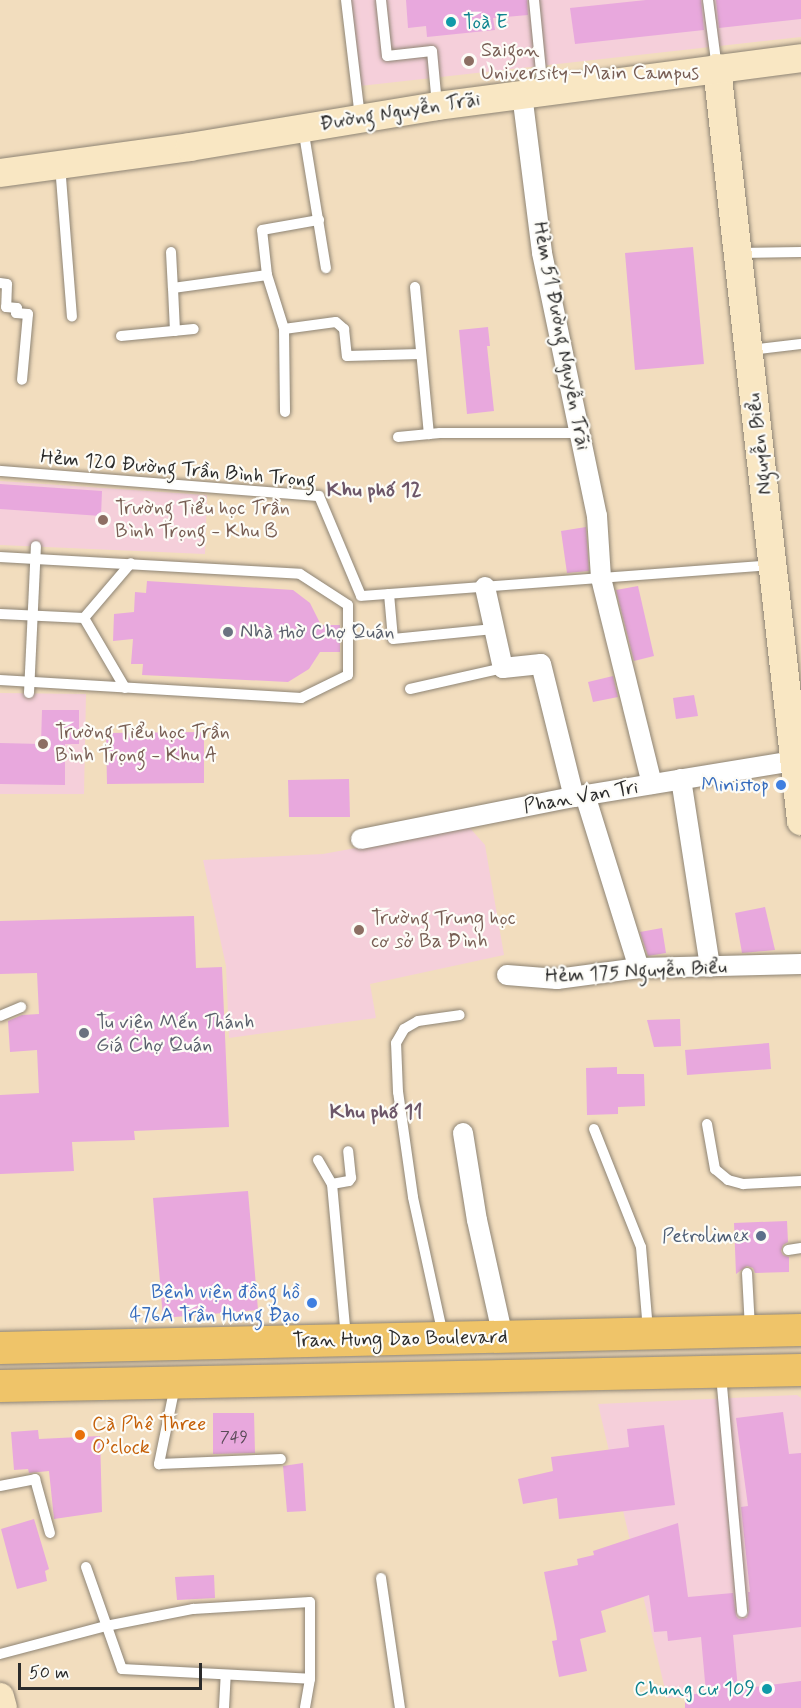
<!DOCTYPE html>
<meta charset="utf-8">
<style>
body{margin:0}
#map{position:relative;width:801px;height:1708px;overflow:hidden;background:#f2ddbe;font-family:Mynerve,sans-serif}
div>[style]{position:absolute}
.built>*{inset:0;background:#f5cfda}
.building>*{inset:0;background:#e8a8dd}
.roads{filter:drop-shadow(0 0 2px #8e8474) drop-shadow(0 0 2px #8e8474)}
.lane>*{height:10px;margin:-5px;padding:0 5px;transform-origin:5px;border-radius:5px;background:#fff}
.street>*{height:20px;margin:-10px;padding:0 10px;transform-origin:10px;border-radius:10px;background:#fff}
.secondary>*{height:28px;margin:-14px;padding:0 14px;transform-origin:14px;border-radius:14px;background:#f9e7c3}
.primary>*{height:32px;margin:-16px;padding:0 16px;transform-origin:16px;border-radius:16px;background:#efc469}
.dots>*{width:16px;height:16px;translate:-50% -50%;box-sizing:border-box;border:3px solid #fdfcf7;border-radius:50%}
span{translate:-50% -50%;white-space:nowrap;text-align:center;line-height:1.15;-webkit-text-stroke:4.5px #fdfcf7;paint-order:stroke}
.number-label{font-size:16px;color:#5a4a58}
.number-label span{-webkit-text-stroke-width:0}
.culture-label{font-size:20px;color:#0d838f}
.left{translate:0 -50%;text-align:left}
.right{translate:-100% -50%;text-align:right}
.education-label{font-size:20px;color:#785e54}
.street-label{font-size:20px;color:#2b2b2b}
.worship-label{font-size:20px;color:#5b616d}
.shop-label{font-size:20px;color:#366cbe}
.service-label{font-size:20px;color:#4e5e75}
.food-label{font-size:20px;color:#c56008}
.neighbourhood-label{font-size:21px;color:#6d5769;font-weight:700}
.scale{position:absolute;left:18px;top:1663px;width:184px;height:27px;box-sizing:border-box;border:3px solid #2b2b2b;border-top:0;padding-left:8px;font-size:18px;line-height:21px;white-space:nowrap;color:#2b2b2b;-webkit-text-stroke:4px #fdfcf7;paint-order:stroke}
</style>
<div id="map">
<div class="built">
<div style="clip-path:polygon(350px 0,801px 0,801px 37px,360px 86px)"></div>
<div style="clip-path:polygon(0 481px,207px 495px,205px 554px,0 545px)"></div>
<div style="clip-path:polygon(0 693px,86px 694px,84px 794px,0 794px)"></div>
<div style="clip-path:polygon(469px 827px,485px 845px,504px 955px,370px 984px,376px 1018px,229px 1038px,226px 966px,203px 860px,323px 854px)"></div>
<div style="clip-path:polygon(797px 1395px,801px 1398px,801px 1694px,667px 1698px,598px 1404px)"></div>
</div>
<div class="building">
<div style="clip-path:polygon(406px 0,527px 0,528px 15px,493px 18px,495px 30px,427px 37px,426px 26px,408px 28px)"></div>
<div style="clip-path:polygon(646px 0,701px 0,704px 30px,575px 44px,570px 8px)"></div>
<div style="clip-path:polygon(716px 0,801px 0,801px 19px,719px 28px)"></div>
<div style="clip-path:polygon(693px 247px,704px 364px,635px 370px,625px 253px)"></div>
<div style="clip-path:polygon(488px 327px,490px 346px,487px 346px,494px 411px,467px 414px,459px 330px)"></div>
<div style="clip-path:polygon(0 484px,102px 491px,101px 516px,0 509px)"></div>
<div style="clip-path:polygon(586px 527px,589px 571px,567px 573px,561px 531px)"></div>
<div style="clip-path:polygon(147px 581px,293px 590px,310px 603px,321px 625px,340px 625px,340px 652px,320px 652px,309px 669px,288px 682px,142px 675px,143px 664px,131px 664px,133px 639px,113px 641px,114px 614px,134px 612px,135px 592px,146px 593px)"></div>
<div style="clip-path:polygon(638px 586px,654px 656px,634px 661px,616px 590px)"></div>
<div style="clip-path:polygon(613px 676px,618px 697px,593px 702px,588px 682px)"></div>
<div style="clip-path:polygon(694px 695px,698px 716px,676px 719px,673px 698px)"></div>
<div style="clip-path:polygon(42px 710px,79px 710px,79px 744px,65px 744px,65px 785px,0 784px,0 743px,41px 744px)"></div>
<div style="clip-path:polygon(204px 732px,204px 783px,107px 784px,106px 733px)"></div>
<div style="clip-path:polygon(349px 779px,350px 817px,289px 817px,288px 780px)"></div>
<div style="clip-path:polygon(765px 907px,775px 950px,742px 953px,735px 913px)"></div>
<div style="clip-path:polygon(194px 916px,196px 968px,222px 967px,229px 1127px,134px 1131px,135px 1140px,72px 1142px,74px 1171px,0 1174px,0 1095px,39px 1093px,37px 1050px,10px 1052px,8px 1021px,22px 1015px,39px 1014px,37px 973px,0 974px,0 921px)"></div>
<div style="clip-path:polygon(662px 928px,666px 953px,648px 956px,640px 932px)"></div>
<div style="clip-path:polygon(680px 1019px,681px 1046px,654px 1047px,647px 1020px)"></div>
<div style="clip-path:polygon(769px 1043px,771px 1069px,687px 1075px,685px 1050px)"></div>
<div style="clip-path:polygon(617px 1067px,617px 1074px,644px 1074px,645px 1106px,618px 1107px,618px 1114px,587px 1115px,586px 1068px)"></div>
<div style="clip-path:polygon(248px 1191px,258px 1310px,163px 1318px,153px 1198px)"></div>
<div style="clip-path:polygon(787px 1221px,788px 1242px,783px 1245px,781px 1251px,783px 1255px,789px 1257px,789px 1272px,755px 1273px,753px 1268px,747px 1266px,736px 1274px,734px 1223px)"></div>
<div style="clip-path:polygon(783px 1412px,789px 1454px,801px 1453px,801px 1627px,733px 1635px,738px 1689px,801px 1681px,801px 1708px,685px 1708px,685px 1695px,706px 1693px,701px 1637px,668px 1641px,667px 1631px,654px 1632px,649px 1595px,601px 1611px,606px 1632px,580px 1639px,587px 1671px,559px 1677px,552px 1641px,557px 1640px,556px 1632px,544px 1572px,578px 1565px,577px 1559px,594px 1555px,593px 1551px,678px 1523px,688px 1597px,733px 1593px,736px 1616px,739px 1619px,747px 1618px,749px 1611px,748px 1592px,750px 1592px,741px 1507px,748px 1506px,736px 1418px)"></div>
<div style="clip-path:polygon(213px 1413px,254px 1413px,255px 1453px,213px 1454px)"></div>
<div style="clip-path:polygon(664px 1425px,675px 1505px,559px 1519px,557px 1498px,523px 1504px,518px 1479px,553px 1471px,551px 1457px,629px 1447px,627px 1429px)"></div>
<div style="clip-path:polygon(38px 1430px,39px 1439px,100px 1436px,102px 1512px,54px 1519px,49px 1471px,29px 1473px,28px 1469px,14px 1470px,11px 1432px)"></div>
<div style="clip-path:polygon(303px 1463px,306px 1511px,287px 1512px,283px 1466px)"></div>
<div style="clip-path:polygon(34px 1519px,49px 1569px,45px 1571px,47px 1581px,17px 1589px,1px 1529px)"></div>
<div style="clip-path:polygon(214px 1575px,215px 1598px,177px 1600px,175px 1577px)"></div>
</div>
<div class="roads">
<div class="lane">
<div style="left:346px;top:0;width:119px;rotate:83.2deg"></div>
<div style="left:381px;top:0;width:56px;rotate:83.9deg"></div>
<div style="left:387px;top:56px;width:45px;rotate:-6.3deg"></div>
<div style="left:432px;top:51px;width:54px;rotate:84.7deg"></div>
<div style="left:534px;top:0;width:91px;rotate:84.4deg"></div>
<div style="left:708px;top:0;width:69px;rotate:82.5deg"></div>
<div style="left:303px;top:128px;width:142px;rotate:80.7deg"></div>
<div style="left:60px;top:165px;width:152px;rotate:85.5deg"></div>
<div style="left:171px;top:252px;width:36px;rotate:87deg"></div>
<div style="left:739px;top:253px;width:62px;rotate:-0.9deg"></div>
<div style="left:267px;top:275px;width:57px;rotate:72.5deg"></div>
<div style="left:284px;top:329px;width:83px;rotate:89.3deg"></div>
<div style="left:0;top:283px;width:7px;rotate:8deg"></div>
<div style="left:7px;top:284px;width:23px;rotate:92deg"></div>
<div style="left:6px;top:307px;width:11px;rotate:5deg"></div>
<div style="left:17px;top:308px;width:5px;rotate:101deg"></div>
<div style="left:16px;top:313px;width:12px;rotate:5deg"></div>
<div style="left:28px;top:314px;width:66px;rotate:95.2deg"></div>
<div style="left:415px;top:287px;width:148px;rotate:84.6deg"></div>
<div style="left:284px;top:329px;width:52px;rotate:-7.7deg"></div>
<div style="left:336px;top:322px;width:11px;rotate:41deg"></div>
<div style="left:344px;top:329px;width:27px;rotate:84deg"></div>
<div style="left:347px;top:356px;width:74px;rotate:-1.5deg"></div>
<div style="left:175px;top:331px;width:43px;rotate:-92.7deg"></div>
<div style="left:173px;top:288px;width:95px;rotate:-7.9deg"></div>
<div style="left:267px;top:275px;width:45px;rotate:-96.3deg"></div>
<div style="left:262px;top:230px;width:58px;rotate:-10deg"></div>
<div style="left:121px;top:336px;width:73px;rotate:-5.5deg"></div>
<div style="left:750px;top:350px;width:51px;rotate:-6.7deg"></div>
<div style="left:398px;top:437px;width:42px;rotate:-5.4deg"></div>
<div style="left:440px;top:433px;width:141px"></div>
<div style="left:0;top:471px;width:320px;rotate:4.5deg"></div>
<div style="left:319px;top:496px;width:108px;rotate:67.2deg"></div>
<div style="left:361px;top:596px;width:410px;rotate:-4.3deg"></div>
<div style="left:0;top:557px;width:300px;rotate:3.2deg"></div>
<div style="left:300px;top:574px;width:57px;rotate:32.9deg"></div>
<div style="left:389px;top:594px;width:45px;rotate:84.9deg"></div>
<div style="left:393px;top:639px;width:101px;rotate:-5.7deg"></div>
<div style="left:0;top:614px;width:84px;rotate:2.7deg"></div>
<div style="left:84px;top:618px;width:81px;rotate:59.6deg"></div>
<div style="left:84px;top:618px;width:72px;rotate:-49.5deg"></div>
<div style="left:0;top:680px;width:302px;rotate:3.4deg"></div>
<div style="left:301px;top:698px;width:52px;rotate:-26.1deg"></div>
<div style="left:348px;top:675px;width:70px;rotate:-90deg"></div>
<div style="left:410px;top:689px;width:95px;rotate:-12.7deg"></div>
<div style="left:29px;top:693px;width:147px;rotate:-87.3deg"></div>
<div style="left:0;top:1016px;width:23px;rotate:-23deg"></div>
<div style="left:707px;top:1124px;width:46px;rotate:79.9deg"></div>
<div style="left:715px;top:1169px;width:17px;rotate:40deg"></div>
<div style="left:728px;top:1180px;width:16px;rotate:15deg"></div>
<div style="left:743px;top:1184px;width:58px;rotate:-3deg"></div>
<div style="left:594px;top:1129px;width:127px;rotate:68.3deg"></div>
<div style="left:641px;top:1247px;width:83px;rotate:85.2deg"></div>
<div style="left:318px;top:1160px;width:28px;rotate:60deg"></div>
<div style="left:332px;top:1184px;width:154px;rotate:84.8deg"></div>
<div style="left:332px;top:1184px;width:17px;rotate:-10deg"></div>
<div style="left:349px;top:1181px;width:4px;rotate:-56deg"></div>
<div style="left:351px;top:1178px;width:27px;rotate:-96deg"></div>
<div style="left:788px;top:1250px;width:13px;rotate:-9deg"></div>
<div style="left:747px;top:1273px;width:55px;rotate:86.9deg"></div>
<div style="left:443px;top:1335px;width:141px;rotate:-102.3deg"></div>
<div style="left:413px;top:1197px;width:106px;rotate:-98.1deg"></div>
<div style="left:398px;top:1092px;width:49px;rotate:-92.3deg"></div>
<div style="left:396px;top:1043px;width:16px;rotate:-60deg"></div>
<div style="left:404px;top:1029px;width:16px;rotate:-30deg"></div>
<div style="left:418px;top:1021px;width:42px;rotate:-8.1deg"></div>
<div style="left:721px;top:1375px;width:238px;rotate:84.9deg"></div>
<div style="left:175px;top:1386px;width:80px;rotate:101.6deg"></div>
<div style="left:159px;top:1464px;width:122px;rotate:-2.3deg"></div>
<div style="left:0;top:1486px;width:36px;rotate:-11deg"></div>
<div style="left:35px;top:1479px;width:56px;rotate:74.5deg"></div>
<div style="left:86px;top:1567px;width:108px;rotate:70.6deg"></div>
<div style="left:122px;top:1669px;width:188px;rotate:3deg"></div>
<div style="left:381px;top:1578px;width:131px;rotate:81.7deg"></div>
<div style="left:0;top:1654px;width:110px;rotate:-14.8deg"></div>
<div style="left:106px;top:1626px;width:89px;rotate:-11.1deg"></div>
<div style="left:193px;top:1609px;width:117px;rotate:-3.4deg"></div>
<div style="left:310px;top:1602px;width:77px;rotate:90deg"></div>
<div style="left:310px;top:1679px;width:29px;rotate:100deg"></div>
<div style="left:224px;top:1708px;width:33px;rotate:-87deg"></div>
</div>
<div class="street">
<div style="left:522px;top:94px;width:160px;rotate:82.8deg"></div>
<div style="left:542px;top:253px;width:269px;rotate:78.2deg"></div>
<div style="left:597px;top:516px;width:62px;rotate:86.3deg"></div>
<div style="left:601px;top:578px;width:212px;rotate:76.1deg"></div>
<div style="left:485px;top:587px;width:83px;rotate:77.5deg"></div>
<div style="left:503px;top:668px;width:38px;rotate:-6deg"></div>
<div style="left:541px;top:664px;width:137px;rotate:76.1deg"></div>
<div style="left:681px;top:779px;width:190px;rotate:81.2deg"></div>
<div style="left:585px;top:795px;width:181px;rotate:72.7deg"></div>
<div style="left:361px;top:839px;width:217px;rotate:-11.2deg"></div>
<div style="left:574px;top:797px;width:230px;rotate:-9.3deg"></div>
<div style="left:507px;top:975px;width:50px;rotate:4.6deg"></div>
<div style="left:557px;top:979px;width:83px;rotate:-7.6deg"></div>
<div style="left:639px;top:968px;width:162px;rotate:-1.4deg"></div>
<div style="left:463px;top:1133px;width:88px;rotate:80.9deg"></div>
<div style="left:477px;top:1220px;width:120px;rotate:77.5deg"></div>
</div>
<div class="secondary">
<div style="left:717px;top:68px;width:758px;rotate:83.63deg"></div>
<div style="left:0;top:173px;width:192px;rotate:-7.8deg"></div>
<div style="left:190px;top:147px;width:250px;rotate:-9.4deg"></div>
<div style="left:437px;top:106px;width:367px;rotate:-7.5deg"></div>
<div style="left:0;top:1697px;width:11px;rotate:75deg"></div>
</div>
<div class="primary">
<div style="left:0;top:1348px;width:801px;rotate:-1.29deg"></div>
<div style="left:0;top:1386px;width:801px;rotate:-1.14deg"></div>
</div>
</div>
<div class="dots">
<div style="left:451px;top:22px;background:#0f9aa8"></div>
<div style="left:469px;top:61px;background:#8d6e63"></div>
<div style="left:103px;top:520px;background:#8d6e63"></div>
<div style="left:228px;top:632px;background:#6b7280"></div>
<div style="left:43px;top:744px;background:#8d6e63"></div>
<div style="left:781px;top:785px;background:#3f7fe0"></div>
<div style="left:359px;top:930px;background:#8d6e63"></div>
<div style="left:84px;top:1033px;background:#6b7280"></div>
<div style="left:761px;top:1236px;background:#5c6f8a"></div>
<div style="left:312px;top:1303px;background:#3f7fe0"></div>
<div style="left:80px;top:1435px;background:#e8710a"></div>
<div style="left:767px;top:1689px;background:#0f9aa8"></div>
</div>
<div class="number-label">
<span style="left:234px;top:1438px">749</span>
</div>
<div class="culture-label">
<span class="left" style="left:463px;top:22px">Toà E</span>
<span class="right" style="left:755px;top:1689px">Chung cư 109</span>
</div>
<div class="education-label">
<span class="left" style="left:481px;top:62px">Saigon<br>University–Main Campus</span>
<span class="left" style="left:115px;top:520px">Trường Tiểu học Trần<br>Bình Trọng - Khu B</span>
<span class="left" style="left:55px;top:744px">Trường Tiểu học Trần<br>Bình Trọng - Khu A</span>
<span class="left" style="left:371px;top:930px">Trường Trung học<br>cơ sở Ba Đình</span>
</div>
<div class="street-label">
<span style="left:400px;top:112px;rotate:-9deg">Đường Nguyễn Trãi</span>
<span style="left:561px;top:336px;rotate:79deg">Hẻm 51 Đường Nguyễn Trãi</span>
<span style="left:760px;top:444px;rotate:-97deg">Nguyễn Biểu</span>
<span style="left:178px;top:469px;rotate:5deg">Hẻm 120 Đường Trần Bình Trọng</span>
<span style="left:581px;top:797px;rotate:-10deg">Phan Van Tri</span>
<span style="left:636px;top:972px;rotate:-3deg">Hẻm 175 Nguyễn Biểu</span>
<span style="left:400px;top:1339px;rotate:-1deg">Tran Hung Dao Boulevard</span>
</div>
<div class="worship-label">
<span class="left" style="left:240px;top:632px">Nhà thờ Chợ Quán</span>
<span class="left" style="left:96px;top:1034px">Tu viện Mến Thánh<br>Giá Chợ Quán</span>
</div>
<div class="shop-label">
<span class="right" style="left:769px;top:785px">Ministop</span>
<span class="right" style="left:300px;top:1304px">Bệnh viện đồng hồ<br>476A Trần Hưng Đạo</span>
</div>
<div class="service-label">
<span class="right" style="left:749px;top:1236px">Petrolimex</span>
</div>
<div class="food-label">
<span class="left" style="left:92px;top:1436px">Cà Phê Three<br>O’clock</span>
</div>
<div class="neighbourhood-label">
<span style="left:374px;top:490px">Khu phố 12</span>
<span style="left:376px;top:1112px">Khu phố 11</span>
</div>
<div class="scale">50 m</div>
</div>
